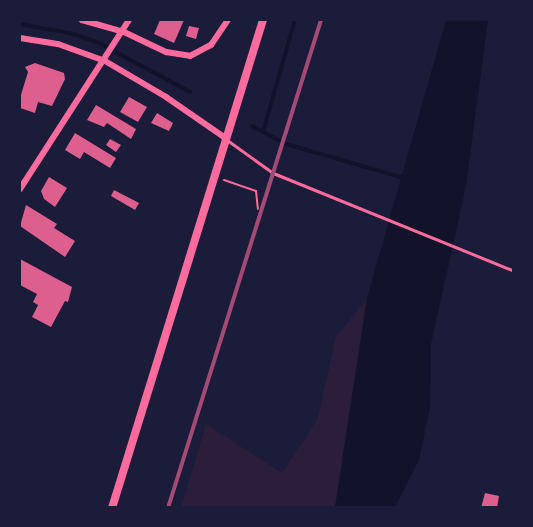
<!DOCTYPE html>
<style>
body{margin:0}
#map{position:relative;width:533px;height:527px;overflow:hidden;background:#1b1b3a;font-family:"IBM Plex Sans",sans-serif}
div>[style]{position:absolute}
.green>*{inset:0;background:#2a1e3b}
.water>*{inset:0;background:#12122b}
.stream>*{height:4px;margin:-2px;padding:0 2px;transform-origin:2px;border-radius:2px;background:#12122b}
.building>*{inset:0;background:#dd5f8e}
.path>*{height:2px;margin:-1px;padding:0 1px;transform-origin:1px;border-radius:1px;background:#ff6b9d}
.service>*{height:3px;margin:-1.5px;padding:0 1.5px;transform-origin:1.5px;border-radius:1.5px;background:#ff6b9d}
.minor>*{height:6px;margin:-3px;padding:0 3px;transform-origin:3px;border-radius:3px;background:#ff6b9d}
.secondary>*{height:8px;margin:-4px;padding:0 4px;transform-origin:4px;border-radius:4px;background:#ff6b9d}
.rail>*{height:4px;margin:-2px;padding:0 2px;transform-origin:2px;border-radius:2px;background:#a44b75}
span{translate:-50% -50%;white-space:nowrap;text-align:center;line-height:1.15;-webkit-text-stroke:4.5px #1b1b3a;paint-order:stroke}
.frame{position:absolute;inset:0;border:21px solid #1b1b3a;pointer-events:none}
</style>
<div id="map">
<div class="green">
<div style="clip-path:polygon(367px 298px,335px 507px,181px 508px,206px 424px,282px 473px,317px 421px,336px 337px)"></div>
</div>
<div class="water">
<div style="clip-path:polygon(446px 20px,488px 20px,466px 186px,431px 344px,430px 407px,419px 460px,395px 507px,335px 508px,367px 298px)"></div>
</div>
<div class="stream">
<div style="left:20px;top:24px;width:55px;rotate:10.5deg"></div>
<div style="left:74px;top:34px;width:29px;rotate:20deg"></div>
<div style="left:101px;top:44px;width:101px;rotate:28.3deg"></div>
<div style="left:252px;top:126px;width:38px;rotate:28deg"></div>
<div style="left:286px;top:144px;width:123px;rotate:16.1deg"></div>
<div style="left:263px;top:132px;width:116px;rotate:-74.1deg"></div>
</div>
<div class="building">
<div style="clip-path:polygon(160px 20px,184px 20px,174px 43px,154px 34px)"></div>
<div style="clip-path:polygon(189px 26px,199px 28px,196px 39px,186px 36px)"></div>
<div style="clip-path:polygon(35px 63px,64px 73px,65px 79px,52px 106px,38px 102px,35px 113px,20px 108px,20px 98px,28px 72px,25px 67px)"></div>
<div style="clip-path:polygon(129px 97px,147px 107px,138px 122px,120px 112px)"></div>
<div style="clip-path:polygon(96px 105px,136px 129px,131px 139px,107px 123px,104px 127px,87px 120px)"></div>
<div style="clip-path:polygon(157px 113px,173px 123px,169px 131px,151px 123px)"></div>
<div style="clip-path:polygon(75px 133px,116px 158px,110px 168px,84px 152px,80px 159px,65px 150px)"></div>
<div style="clip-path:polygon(110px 139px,121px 145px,116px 152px,106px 145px)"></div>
<div style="clip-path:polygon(49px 177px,67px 188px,55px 207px,44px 199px,41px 191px)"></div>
<div style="clip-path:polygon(114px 190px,139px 203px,135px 210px,111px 196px)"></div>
<div style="clip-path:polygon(26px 205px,57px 224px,54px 228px,75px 241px,65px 257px,20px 226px)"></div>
<div style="clip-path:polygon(20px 259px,72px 287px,68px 302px,65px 301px,51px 327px,32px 317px,38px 305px,33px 302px,37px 294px,20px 285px)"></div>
<div style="clip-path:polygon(485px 493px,499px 496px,497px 508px,481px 508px)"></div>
</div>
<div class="path">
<div style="left:514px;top:156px;width:28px;rotate:90deg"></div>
<div style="left:224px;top:180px;width:34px;rotate:19deg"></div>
<div style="left:256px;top:191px;width:18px;rotate:84deg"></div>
</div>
<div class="service">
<div style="left:227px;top:140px;width:57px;rotate:35.7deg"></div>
<div style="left:273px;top:173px;width:260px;rotate:22.1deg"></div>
</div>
<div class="minor">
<div style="left:82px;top:20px;width:44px;rotate:15.9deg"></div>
<div style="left:124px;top:32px;width:47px;rotate:25.5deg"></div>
<div style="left:166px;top:52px;width:24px;rotate:9deg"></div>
<div style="left:190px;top:56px;width:24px;rotate:-28deg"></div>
<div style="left:211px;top:45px;width:30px;rotate:-56deg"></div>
<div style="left:20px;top:38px;width:38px;rotate:9deg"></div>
<div style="left:58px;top:44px;width:50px;rotate:19.9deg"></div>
<div style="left:105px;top:61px;width:71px;rotate:30.5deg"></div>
<div style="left:166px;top:97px;width:70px;rotate:34.6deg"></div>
<div style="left:20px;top:189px;width:201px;rotate:-57.2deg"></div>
</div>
<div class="secondary">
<div style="left:112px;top:508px;width:511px;rotate:-72.81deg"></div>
</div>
<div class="rail">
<div style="left:168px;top:508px;width:511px;rotate:-72.59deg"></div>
</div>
<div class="frame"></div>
</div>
